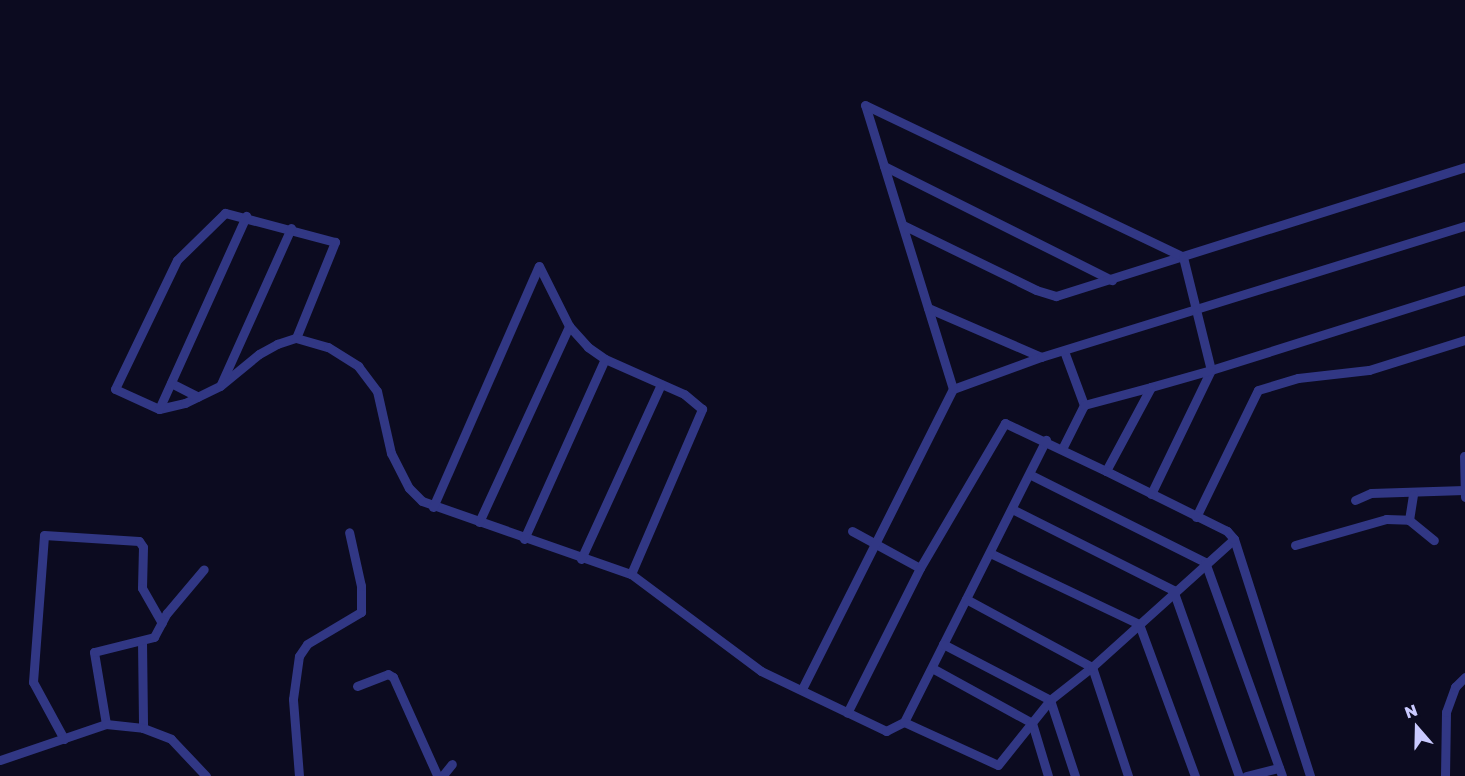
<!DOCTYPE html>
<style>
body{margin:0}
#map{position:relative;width:1465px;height:776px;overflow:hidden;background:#0c0b20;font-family:"Golos Text",sans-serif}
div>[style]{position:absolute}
.minor>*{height:9px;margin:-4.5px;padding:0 4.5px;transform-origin:4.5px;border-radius:4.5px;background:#313784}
span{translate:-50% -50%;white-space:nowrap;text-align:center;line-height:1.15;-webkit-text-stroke:4.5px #0c0b20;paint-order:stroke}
.north{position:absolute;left:1387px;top:698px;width:60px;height:60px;-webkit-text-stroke:4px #0c0b20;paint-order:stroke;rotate:340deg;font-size:16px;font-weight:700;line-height:24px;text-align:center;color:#cacaff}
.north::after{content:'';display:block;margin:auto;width:21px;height:27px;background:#cacaff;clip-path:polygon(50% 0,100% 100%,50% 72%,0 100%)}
</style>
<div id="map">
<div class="minor">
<div style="left:884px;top:166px;width:255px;rotate:26.6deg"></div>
<div style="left:903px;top:225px;width:148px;rotate:26deg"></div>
<div style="left:1036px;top:290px;width:21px;rotate:17deg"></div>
<div style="left:1056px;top:296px;width:429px;rotate:-17.5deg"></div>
<div style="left:928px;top:308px;width:123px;rotate:23.4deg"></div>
<div style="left:296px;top:338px;width:104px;rotate:-67.9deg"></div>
<div style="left:335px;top:242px;width:114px;rotate:-165.2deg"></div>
<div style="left:225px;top:213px;width:67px;rotate:135.6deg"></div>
<div style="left:177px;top:260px;width:143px;rotate:115.7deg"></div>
<div style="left:115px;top:389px;width:48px;rotate:24.4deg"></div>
<div style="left:159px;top:409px;width:27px;rotate:-13deg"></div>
<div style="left:185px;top:403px;width:39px;rotate:-26deg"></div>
<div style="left:220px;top:386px;width:50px;rotate:-39.4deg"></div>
<div style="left:259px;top:354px;width:21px;rotate:-29deg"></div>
<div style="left:277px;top:344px;width:20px;rotate:-18deg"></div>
<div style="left:296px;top:338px;width:33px;rotate:16deg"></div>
<div style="left:328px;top:347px;width:36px;rotate:32deg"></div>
<div style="left:358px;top:366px;width:31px;rotate:53deg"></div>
<div style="left:377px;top:391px;width:64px;rotate:77.3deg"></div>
<div style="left:391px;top:453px;width:39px;rotate:63deg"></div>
<div style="left:409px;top:488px;width:18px;rotate:45deg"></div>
<div style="left:422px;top:501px;width:221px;rotate:19.3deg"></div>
<div style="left:631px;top:574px;width:180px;rotate:-66.7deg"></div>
<div style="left:702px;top:409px;width:23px;rotate:-140deg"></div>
<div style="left:684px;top:394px;width:86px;rotate:-156.1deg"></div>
<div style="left:605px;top:359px;width:21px;rotate:-145deg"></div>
<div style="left:588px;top:347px;width:28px;rotate:-132deg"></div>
<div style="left:569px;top:326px;width:67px;rotate:-116.6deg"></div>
<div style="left:1064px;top:351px;width:58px;rotate:69.7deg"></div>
<div style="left:171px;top:383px;width:30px;rotate:27deg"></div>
<div style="left:221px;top:384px;width:171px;rotate:-65.8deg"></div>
<div style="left:953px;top:389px;width:94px;rotate:-20deg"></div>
<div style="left:1041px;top:357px;width:444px;rotate:-17.2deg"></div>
<div style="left:159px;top:409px;width:212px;rotate:-65.7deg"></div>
<div style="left:1063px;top:447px;width:47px;rotate:-63.4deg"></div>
<div style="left:1084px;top:405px;width:69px;rotate:-15deg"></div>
<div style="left:1464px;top:456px;width:41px;rotate:88.6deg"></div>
<div style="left:1031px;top:475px;width:195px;rotate:26.6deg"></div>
<div style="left:1205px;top:562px;width:227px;rotate:70.2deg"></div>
<div style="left:1151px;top:494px;width:138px;rotate:-64.2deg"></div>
<div style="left:1211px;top:370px;width:266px;rotate:-17.5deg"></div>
<div style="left:1355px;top:500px;width:17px;rotate:-24deg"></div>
<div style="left:1371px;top:493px;width:93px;rotate:-1.8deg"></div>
<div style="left:433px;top:507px;width:263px;rotate:-66.3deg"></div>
<div style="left:1012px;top:509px;width:180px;rotate:26.7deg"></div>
<div style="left:1173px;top:590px;width:197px;rotate:70.5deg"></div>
<div style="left:1196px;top:517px;width:141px;rotate:-64deg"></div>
<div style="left:1258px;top:390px;width:42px;rotate:-16.7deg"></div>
<div style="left:1298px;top:378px;width:71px;rotate:-6.4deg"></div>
<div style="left:1369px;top:370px;width:101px;rotate:-17.4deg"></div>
<div style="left:1409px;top:520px;width:32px;rotate:39deg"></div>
<div style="left:479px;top:522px;width:216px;rotate:-65.3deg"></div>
<div style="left:852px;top:531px;width:77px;rotate:28.6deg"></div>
<div style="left:524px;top:539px;width:197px;rotate:-65.8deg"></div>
<div style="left:1234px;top:539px;width:249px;rotate:72.2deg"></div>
<div style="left:1295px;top:545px;width:95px;rotate:-15.9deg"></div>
<div style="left:1386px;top:519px;width:23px;rotate:2deg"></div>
<div style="left:1409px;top:520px;width:26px;rotate:-81deg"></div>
<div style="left:990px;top:553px;width:165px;rotate:25.5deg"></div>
<div style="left:1139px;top:624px;width:162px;rotate:69.8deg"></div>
<div style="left:581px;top:559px;width:192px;rotate:-65.4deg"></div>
<div style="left:631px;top:574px;width:162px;rotate:36.7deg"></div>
<div style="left:761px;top:671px;width:139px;rotate:25.6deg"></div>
<div style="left:886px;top:731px;width:20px;rotate:-27deg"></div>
<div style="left:904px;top:722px;width:316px;rotate:-63.3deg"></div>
<div style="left:966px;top:599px;width:143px;rotate:28.4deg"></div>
<div style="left:1092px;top:667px;width:115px;rotate:71.7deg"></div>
<div style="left:142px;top:641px;width:87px;rotate:89.3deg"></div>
<div style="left:943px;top:644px;width:121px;rotate:27.6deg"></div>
<div style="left:1050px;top:700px;width:80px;rotate:71.8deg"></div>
<div style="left:932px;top:668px;width:114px;rotate:28.8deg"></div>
<div style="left:1032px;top:723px;width:55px;rotate:73.2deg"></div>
<div style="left:357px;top:686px;width:33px;rotate:-21deg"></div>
<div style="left:388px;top:674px;width:6px;rotate:31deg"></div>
<div style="left:393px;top:677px;width:107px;rotate:65.8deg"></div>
<div style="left:802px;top:689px;width:336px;rotate:-63.3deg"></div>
<div style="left:953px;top:389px;width:297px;rotate:-107.2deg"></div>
<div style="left:865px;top:105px;width:352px;rotate:25.5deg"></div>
<div style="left:1183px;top:257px;width:116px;rotate:76.1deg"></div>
<div style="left:1211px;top:370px;width:62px;rotate:164.2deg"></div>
<div style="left:1151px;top:387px;width:95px;rotate:118.2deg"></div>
<div style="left:1106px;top:471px;width:112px;rotate:-154.6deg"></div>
<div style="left:1005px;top:423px;width:168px;rotate:120.4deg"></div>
<div style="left:920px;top:568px;width:162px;rotate:116.7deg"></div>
<div style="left:904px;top:722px;width:103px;rotate:24.6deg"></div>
<div style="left:998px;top:765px;width:83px;rotate:-51.3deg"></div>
<div style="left:1050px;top:700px;width:53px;rotate:-38.2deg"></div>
<div style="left:1092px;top:667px;width:191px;rotate:-42deg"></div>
<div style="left:1234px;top:539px;width:11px;rotate:-131deg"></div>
<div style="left:1227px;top:531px;width:135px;rotate:-153.6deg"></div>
<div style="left:106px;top:724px;width:73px;rotate:-99.5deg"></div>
<div style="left:94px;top:652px;width:62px;rotate:-14deg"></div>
<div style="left:154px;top:637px;width:27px;rotate:-62deg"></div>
<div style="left:167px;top:613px;width:57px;rotate:-49.9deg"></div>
<div style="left:64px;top:739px;width:65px;rotate:-118.5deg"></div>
<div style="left:33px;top:682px;width:147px;rotate:-85.7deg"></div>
<div style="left:44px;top:535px;width:95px;rotate:3.6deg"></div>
<div style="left:139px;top:541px;width:7px;rotate:56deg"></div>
<div style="left:143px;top:547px;width:41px;rotate:91.4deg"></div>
<div style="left:142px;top:588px;width:40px;rotate:60.3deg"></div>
<div style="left:0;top:760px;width:112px;rotate:-18.8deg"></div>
<div style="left:106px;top:724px;width:37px;rotate:6deg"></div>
<div style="left:143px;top:728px;width:30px;rotate:21deg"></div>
<div style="left:171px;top:739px;width:51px;rotate:46.6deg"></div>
<div style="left:443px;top:775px;width:14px;rotate:-51deg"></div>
<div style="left:299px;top:776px;width:77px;rotate:-94.5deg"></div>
<div style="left:293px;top:699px;width:43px;rotate:-82.1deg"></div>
<div style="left:299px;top:656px;width:14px;rotate:-56deg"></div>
<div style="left:307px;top:644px;width:63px;rotate:-30.7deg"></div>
<div style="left:361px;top:612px;width:26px;rotate:-90deg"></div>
<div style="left:361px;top:586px;width:55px;rotate:-102.5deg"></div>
<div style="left:1246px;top:776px;width:34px;rotate:-14deg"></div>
<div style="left:1445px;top:776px;width:64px;rotate:-89.1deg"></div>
<div style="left:1446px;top:712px;width:27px;rotate:-70deg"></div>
<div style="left:1455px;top:687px;width:14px;rotate:-45deg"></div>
</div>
<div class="north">N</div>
</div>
